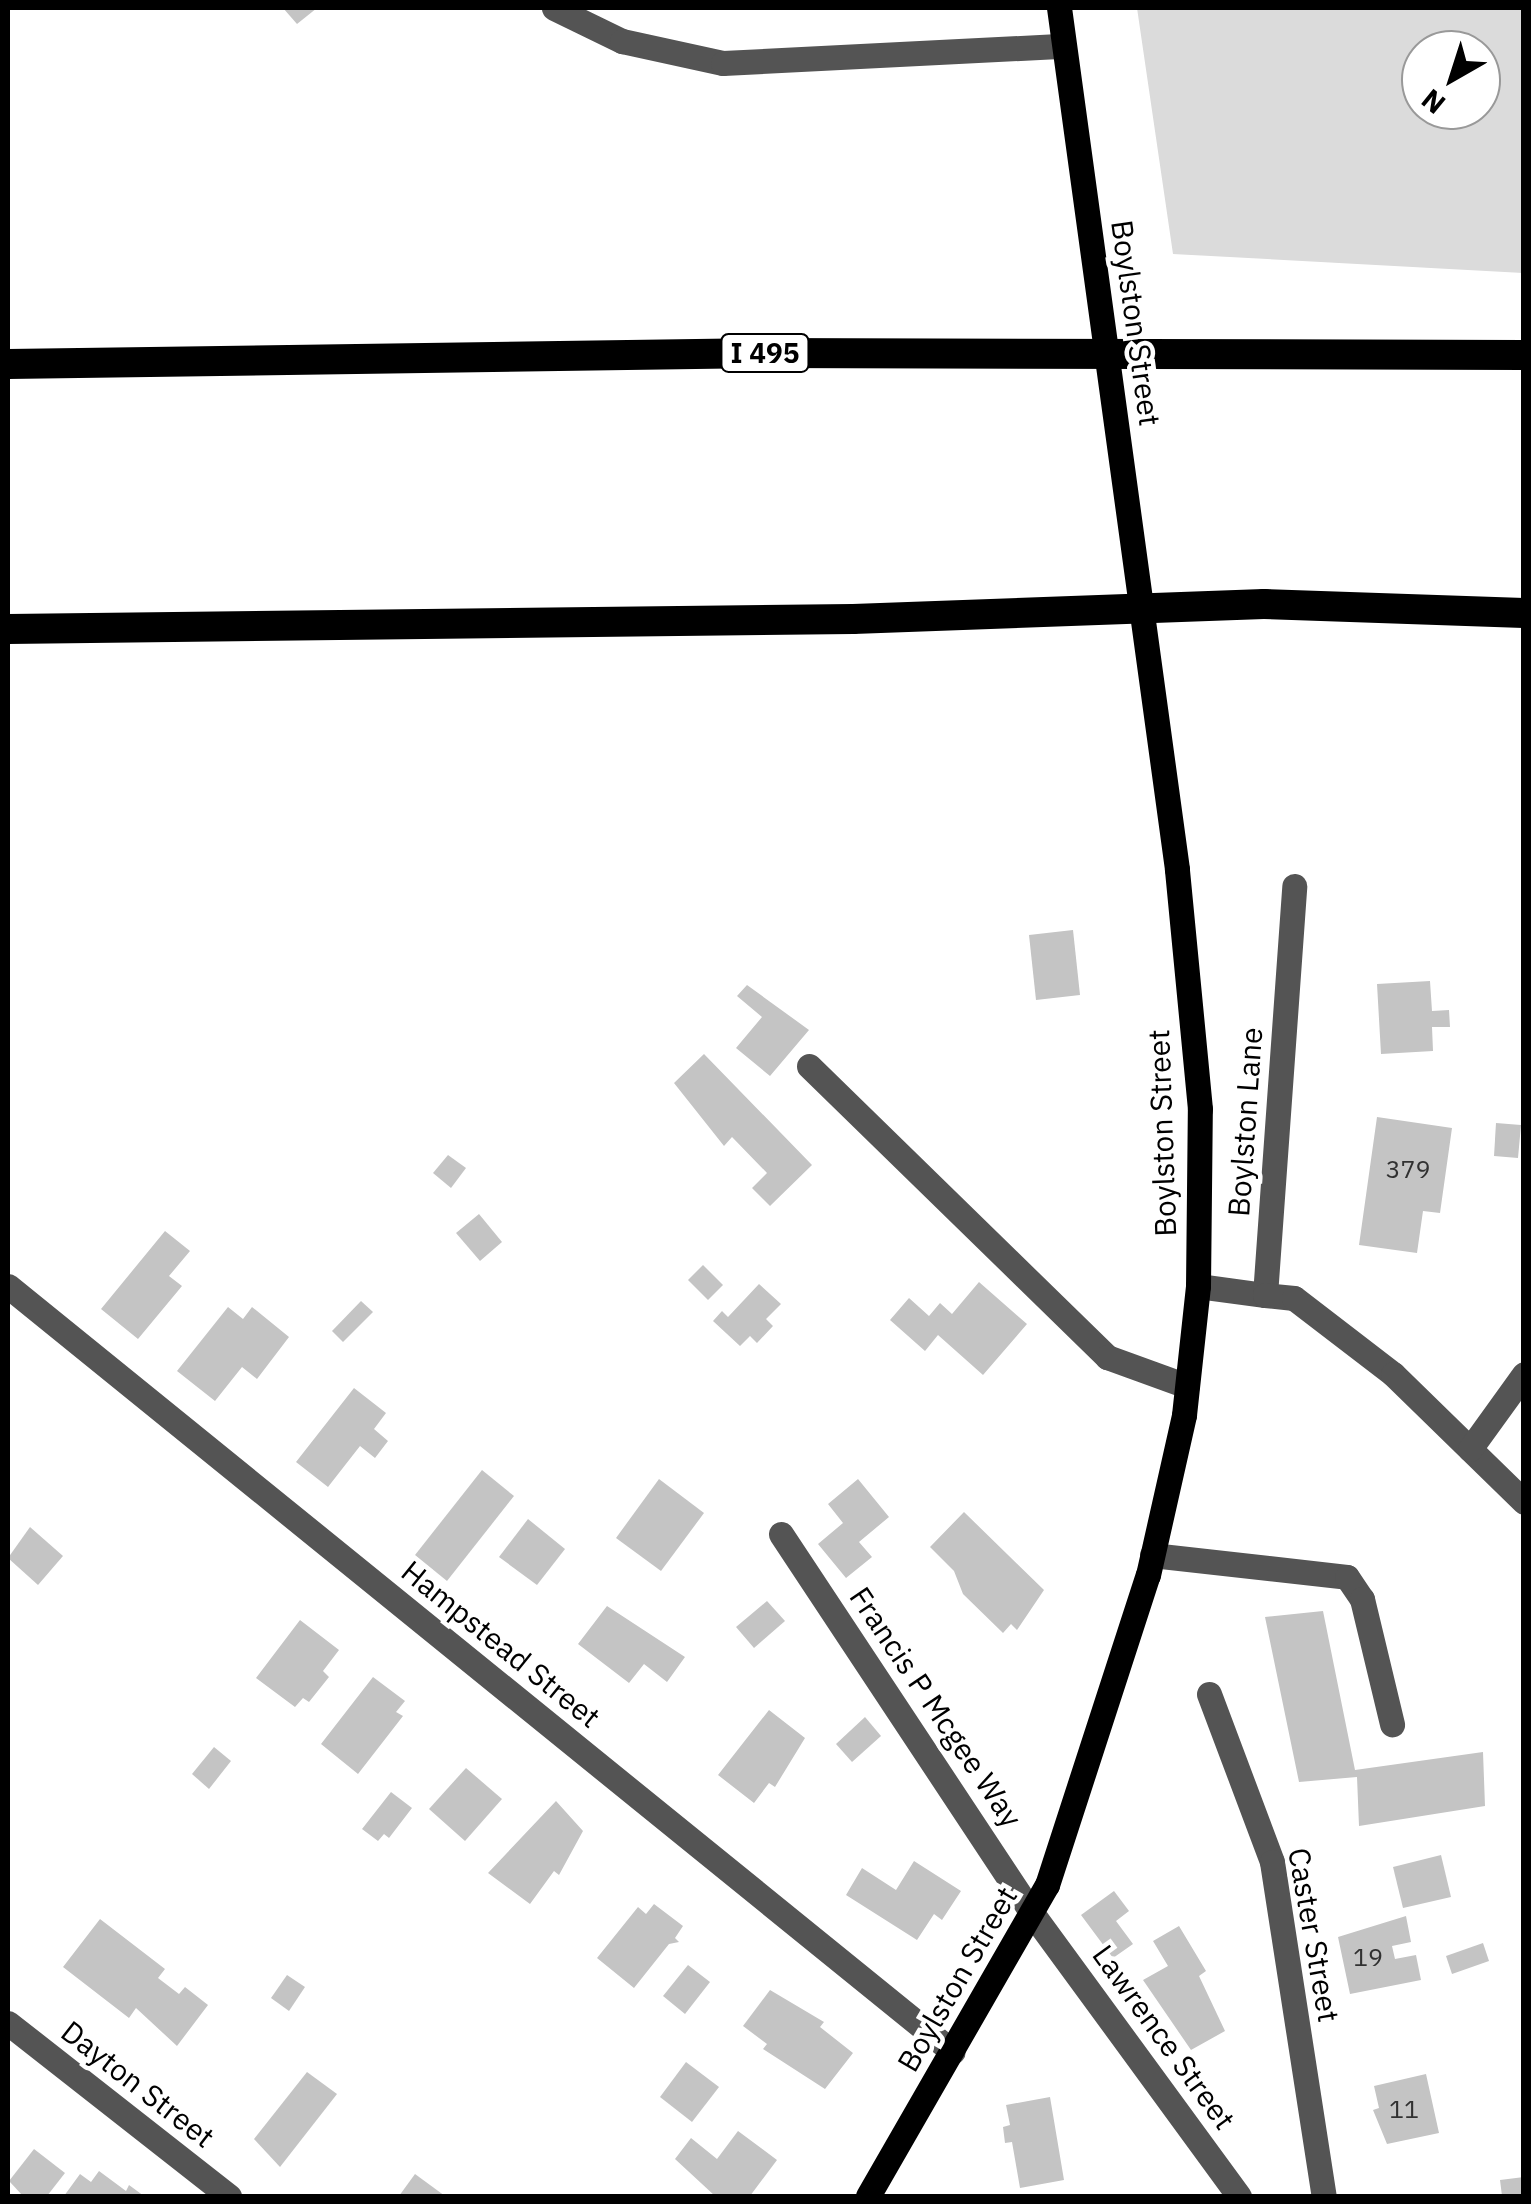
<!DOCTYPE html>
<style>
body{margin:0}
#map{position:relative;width:1531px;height:2204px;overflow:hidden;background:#fff;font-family:"IBM Plex Sans",sans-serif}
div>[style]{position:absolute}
.green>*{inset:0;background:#dbdbdb}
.building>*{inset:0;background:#c4c4c4}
.minor>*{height:25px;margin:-12.5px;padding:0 12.5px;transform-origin:12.5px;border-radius:12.5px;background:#545454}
.major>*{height:25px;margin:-12.5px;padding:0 12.5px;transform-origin:12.5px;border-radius:12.5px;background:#000}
.highway>*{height:30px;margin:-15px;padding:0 15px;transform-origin:15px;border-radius:15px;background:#000}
span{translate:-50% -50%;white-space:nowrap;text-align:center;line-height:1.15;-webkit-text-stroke:9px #fff;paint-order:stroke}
.number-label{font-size:25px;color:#313131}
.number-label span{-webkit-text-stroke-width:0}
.shield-label span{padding:2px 8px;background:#fff;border:2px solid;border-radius:8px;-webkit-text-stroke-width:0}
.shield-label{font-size:28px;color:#000;font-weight:700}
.street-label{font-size:30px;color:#000}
.frame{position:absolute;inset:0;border:10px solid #000;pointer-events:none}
.north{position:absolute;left:1401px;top:30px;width:100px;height:100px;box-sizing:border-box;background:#fff;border:2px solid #999;border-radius:50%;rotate:219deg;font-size:28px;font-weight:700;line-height:40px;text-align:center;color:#000}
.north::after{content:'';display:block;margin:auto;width:35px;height:45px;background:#000;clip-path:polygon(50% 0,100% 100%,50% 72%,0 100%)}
</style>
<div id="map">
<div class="green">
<div style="clip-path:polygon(evenodd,1137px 8px,1523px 8px,1523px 273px,1173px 254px,1137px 8px,1421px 50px,1481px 50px,1481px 110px,1421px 110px,1421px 50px)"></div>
</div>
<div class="building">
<div style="clip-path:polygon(283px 8px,317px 8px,297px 24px)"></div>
<div style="clip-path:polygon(1073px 930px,1080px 995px,1036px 1000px,1029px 935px)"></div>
<div style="clip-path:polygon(1430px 981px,1432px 1011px,1449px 1010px,1450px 1027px,1432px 1027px,1433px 1051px,1381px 1054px,1377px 984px)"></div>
<div style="clip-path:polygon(747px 985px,809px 1030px,770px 1076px,736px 1048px,762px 1017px,737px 996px)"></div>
<div style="clip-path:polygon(704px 1054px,812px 1165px,770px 1206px,752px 1188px,767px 1173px,732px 1137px,724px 1146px,674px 1083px)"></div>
<div style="clip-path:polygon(1377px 1117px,1452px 1128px,1440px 1213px,1423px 1211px,1417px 1253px,1359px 1245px)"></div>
<div style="clip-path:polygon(1496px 1123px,1521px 1125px,1518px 1158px,1494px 1156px)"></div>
<div style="clip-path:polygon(448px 1155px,466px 1168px,451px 1188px,433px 1173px)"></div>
<div style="clip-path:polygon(479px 1214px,502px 1242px,480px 1261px,456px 1233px)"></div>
<div style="clip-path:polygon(165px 1231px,190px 1251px,169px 1276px,182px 1286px,138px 1339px,101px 1309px)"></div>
<div style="clip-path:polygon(703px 1265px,723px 1285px,708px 1300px,688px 1280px)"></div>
<div style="clip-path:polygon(979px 1282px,1027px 1324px,983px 1375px,938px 1335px,925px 1351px,890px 1320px,909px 1298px,929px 1316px,940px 1303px,952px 1314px)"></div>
<div style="clip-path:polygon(759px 1284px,781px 1304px,766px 1319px,773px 1326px,757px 1343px,750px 1336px,740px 1346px,713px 1321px,722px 1311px,728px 1317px)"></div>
<div style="clip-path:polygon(361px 1301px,373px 1312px,343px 1342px,332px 1331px)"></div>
<div style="clip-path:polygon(228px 1307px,243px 1319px,252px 1307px,289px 1337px,257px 1379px,242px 1367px,215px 1401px,177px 1371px)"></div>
<div style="clip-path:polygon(354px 1388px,386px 1413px,374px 1429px,388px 1441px,375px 1458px,360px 1446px,328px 1487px,296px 1462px)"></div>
<div style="clip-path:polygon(482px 1470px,514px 1496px,447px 1581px,415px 1555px)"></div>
<div style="clip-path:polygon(659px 1479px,704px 1513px,661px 1571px,616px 1538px)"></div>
<div style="clip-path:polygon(858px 1479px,889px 1517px,859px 1542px,872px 1557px,846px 1578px,818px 1544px,843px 1523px,828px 1504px)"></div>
<div style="clip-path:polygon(964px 1512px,1044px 1590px,1017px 1630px,1011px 1624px,1003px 1633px,963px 1594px,954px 1571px,930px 1547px)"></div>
<div style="clip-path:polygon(528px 1519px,565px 1549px,537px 1585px,499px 1557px)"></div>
<div style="clip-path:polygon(30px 1527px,63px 1556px,38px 1585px,8px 1558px)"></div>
<div style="clip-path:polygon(767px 1601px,785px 1621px,754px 1648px,736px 1627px)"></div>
<div style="clip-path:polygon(607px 1606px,685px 1657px,667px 1682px,644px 1664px,629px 1683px,578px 1644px)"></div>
<div style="clip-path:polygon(1323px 1611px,1355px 1770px,1483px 1752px,1485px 1806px,1359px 1826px,1357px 1777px,1299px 1782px,1265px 1617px)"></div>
<div style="clip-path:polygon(300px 1620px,339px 1650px,323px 1671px,329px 1677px,309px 1702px,303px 1698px,295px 1707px,256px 1678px)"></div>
<div style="clip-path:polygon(373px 1677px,405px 1701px,396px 1712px,403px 1716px,358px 1774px,321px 1744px)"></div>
<div style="clip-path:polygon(769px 1710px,805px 1738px,775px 1787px,769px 1783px,754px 1803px,718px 1775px)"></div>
<div style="clip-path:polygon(865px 1717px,881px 1736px,852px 1762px,836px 1744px)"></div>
<div style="clip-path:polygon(214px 1747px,231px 1761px,209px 1789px,192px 1774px)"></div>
<div style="clip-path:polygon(466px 1768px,502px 1799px,465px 1841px,429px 1809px)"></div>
<div style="clip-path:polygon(391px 1792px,412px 1808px,389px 1838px,384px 1834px,378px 1841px,362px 1829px)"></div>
<div style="clip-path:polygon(556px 1801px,583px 1831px,559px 1875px,554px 1871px,530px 1904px,488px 1873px)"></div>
<div style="clip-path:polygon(1441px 1855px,1451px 1897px,1403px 1908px,1393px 1867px)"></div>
<div style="clip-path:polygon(914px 1861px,961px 1891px,942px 1920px,934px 1914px,917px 1940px,846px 1895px,862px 1868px,896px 1890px)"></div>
<div style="clip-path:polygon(1114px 1891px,1129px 1911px,1116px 1921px,1133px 1944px,1113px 1958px,1081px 1915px)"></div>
<div style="clip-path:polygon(654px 1904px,683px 1926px,675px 1938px,679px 1942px,669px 1944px,634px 1988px,597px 1958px,638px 1907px,646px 1914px)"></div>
<div style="clip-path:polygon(1406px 1916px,1411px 1942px,1392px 1946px,1395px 1959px,1416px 1955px,1421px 1980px,1350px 1994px,1338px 1937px)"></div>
<div style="clip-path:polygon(100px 1919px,165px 1969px,158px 1978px,179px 1994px,185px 1987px,208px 2005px,177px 2046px,136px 2008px,129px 2018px,63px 1967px)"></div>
<div style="clip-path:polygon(1179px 1926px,1206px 1971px,1199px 1976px,1225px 2031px,1191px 2050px,1143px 1980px,1168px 1966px,1153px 1941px)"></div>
<div style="clip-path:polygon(1483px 1943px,1489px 1961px,1452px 1974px,1446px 1956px)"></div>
<div style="clip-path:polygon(688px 1965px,710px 1982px,685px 2014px,663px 1996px)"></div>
<div style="clip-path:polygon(287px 1975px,305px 1987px,289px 2011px,271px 1998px)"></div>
<div style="clip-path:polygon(770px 1990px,824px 2022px,820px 2027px,853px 2053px,825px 2089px,763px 2049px,767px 2044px,743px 2026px)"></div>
<div style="clip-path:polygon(686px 2062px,719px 2087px,692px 2122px,660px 2097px)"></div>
<div style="clip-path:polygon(307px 2072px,337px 2094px,280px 2167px,254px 2139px)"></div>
<div style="clip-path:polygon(1426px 2074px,1439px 2133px,1387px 2144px,1373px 2110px,1379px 2108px,1374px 2086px)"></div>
<div style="clip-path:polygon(1050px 2097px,1064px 2180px,1020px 2188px,1012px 2142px,1005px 2143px,1003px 2127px,1010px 2125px,1006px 2105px)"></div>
<div style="clip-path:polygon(738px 2131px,777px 2160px,750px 2196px,715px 2196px,675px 2159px,691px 2138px,717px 2159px)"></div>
<div style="clip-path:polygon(34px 2149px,65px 2173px,47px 2196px,23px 2196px,9px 2181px)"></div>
<div style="clip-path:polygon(99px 2171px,126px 2191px,129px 2185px,144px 2196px,64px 2196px,80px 2174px,91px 2182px)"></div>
<div style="clip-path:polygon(415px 2174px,445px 2196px,399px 2196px)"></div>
<div style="clip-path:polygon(1524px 2177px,1524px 2196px,1502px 2196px,1500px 2180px)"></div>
</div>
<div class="minor">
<div style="left:554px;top:8px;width:76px;rotate:25.9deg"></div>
<div style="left:622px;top:41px;width:103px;rotate:12.3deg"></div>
<div style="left:723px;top:63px;width:341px;rotate:-2.9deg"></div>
<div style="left:809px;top:1066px;width:417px;rotate:44.3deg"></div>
<div style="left:1107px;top:1357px;width:85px;rotate:19.9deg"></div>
<div style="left:8px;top:1286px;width:1216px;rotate:39.03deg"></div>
<div style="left:1198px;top:1286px;width:68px;rotate:7.7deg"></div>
<div style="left:1265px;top:1295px;width:410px;rotate:-85.9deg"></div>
<div style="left:1265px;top:1295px;width:29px;rotate:6deg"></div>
<div style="left:1294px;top:1298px;width:125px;rotate:37.5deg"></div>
<div style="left:1393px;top:1374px;width:183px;rotate:44.3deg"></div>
<div style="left:1470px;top:1449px;width:92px;rotate:-54.2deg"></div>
<div style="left:781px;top:1534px;width:458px;rotate:56.5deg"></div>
<div style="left:1034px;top:1916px;width:347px;rotate:53.8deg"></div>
<div style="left:1152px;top:1555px;width:196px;rotate:6.4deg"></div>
<div style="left:1347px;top:1577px;width:27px;rotate:56deg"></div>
<div style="left:1362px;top:1599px;width:129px;rotate:76.5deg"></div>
<div style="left:1209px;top:1694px;width:179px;rotate:69.4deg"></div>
<div style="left:1272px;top:1862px;width:338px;rotate:81.2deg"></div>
<div style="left:8px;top:2023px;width:281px;rotate:38.1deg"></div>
</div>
<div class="major">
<div style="left:868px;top:2196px;width:359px;rotate:-60.1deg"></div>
<div style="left:1047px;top:1885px;width:326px;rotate:-72deg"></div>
<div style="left:1148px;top:1575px;width:164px;rotate:-77.3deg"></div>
<div style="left:1184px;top:1415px;width:130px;rotate:-83.8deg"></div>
<div style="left:1198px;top:1286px;width:177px;rotate:-89.4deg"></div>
<div style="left:1200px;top:1109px;width:241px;rotate:-95.5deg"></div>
<div style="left:1177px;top:869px;width:869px;rotate:-97.8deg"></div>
</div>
<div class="highway">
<div style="left:8px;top:364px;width:759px;rotate:-0.83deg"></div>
<div style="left:767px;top:353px;width:757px;rotate:0.15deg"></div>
<div style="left:8px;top:629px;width:845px;rotate:-0.68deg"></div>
<div style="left:853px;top:619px;width:411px;rotate:-2.1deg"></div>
<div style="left:1264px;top:604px;width:260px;rotate:2deg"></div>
</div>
<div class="number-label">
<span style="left:1408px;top:1169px">379</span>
<span style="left:1368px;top:1957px">19</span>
<span style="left:1404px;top:2109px">11</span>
</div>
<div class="shield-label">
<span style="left:765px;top:353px">I 495</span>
</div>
<div class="street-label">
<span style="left:1136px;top:323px;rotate:82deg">Boylston Street</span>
<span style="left:1245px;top:1122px;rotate:-86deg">Boylston Lane</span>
<span style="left:1162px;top:1133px;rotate:-92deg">Boylston Street</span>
<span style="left:501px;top:1644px;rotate:39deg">Hampstead Street</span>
<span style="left:936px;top:1707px;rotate:56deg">Francis P Mcgee Way</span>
<span style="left:1314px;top:1935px;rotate:80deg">Caster Street</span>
<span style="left:957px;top:1979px;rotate:-60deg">Boylston Street</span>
<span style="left:1164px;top:2037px;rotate:54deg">Lawrence Street</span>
<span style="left:138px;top:2084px;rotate:38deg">Dayton Street</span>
</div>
<div class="frame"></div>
<div class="north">N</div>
</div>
